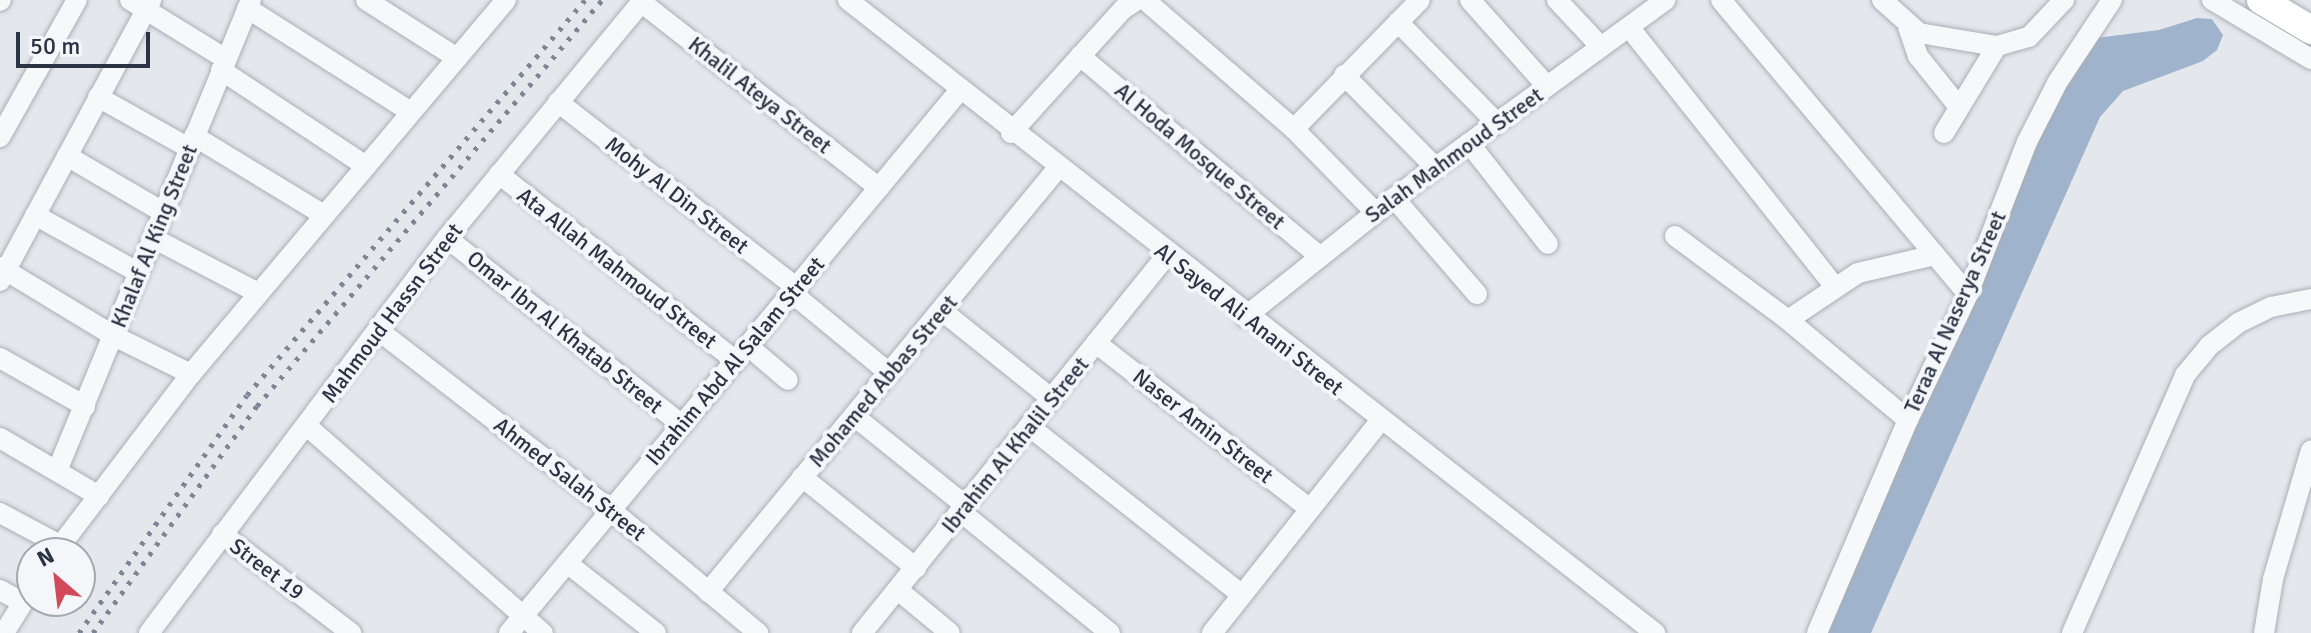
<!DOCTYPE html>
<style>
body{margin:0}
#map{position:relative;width:2311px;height:633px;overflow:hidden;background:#e4e7ec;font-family:Signika,sans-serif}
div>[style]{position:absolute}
.water>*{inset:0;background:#9fb4cc}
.roads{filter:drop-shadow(0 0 2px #a9aeb7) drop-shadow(0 0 2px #a9aeb7)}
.minor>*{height:20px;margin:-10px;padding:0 10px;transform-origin:10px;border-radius:10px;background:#f7f8fa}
.highway>*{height:28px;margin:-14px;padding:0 14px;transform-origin:14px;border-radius:14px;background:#fff}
.rail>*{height:5px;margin-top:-2.5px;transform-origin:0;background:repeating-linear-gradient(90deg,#7d8696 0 4px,transparent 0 12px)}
span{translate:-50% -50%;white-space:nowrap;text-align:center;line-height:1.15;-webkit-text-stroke:8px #f4f6f9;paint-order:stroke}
.street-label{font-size:22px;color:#2b3445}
.north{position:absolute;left:16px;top:537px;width:80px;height:80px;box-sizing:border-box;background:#f4f6f9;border:2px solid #a4a8b1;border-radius:50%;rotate:332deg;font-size:22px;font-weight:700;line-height:32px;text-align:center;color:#2b3445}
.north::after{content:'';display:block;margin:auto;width:28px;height:36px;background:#d1495b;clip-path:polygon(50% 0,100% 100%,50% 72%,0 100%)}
.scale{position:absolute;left:16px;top:32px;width:134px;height:36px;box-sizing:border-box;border:4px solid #2b3445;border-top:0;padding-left:10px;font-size:24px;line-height:28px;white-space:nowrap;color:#2b3445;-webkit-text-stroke:6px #f4f6f9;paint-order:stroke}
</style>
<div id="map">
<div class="water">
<div style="clip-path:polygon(2197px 18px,2212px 19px,2223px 35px,2217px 50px,2203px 61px,2123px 91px,2100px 117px,1871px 633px,1820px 633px,2076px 53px,2088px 39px,2159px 30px)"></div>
</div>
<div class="roads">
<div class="minor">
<div style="left:130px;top:0;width:113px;rotate:31.6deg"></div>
<div style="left:366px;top:0;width:108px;rotate:32.5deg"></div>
<div style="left:848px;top:0;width:1026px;rotate:38.11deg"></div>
<div style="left:1145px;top:0;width:197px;rotate:40.9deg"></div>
<div style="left:1294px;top:129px;width:116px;rotate:45.7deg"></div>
<div style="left:1470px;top:0;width:115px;rotate:48.2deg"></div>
<div style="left:1557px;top:0;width:64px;rotate:46.9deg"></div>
<div style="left:1721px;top:0;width:384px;rotate:50deg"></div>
<div style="left:1882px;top:0;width:50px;rotate:41.7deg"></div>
<div style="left:1919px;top:33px;width:79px;rotate:9.5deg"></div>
<div style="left:1997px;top:46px;width:33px;rotate:-16deg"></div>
<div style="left:2029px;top:37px;width:51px;rotate:-46.6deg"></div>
<div style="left:2212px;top:0;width:115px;rotate:30.8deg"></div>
<div style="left:0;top:1px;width:1px;rotate:-45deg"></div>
<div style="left:641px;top:2px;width:302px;rotate:38deg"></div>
<div style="left:247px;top:8px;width:194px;rotate:32.4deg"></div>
<div style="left:1398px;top:22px;width:141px;rotate:45.6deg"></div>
<div style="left:1629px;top:27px;width:330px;rotate:51.6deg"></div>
<div style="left:1908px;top:27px;width:31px;rotate:71deg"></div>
<div style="left:1918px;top:56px;width:65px;rotate:51.2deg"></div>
<div style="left:1080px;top:56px;width:313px;rotate:39.9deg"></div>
<div style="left:221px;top:70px;width:174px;rotate:33.5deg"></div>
<div style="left:1344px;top:75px;width:129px;rotate:45.3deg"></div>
<div style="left:98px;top:97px;width:104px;rotate:29.3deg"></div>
<div style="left:558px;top:102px;width:301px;rotate:37.9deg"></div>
<div style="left:1294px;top:129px;width:180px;rotate:-45.7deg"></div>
<div style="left:1011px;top:133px;width:167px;rotate:-47.9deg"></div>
<div style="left:1123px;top:9px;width:17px;rotate:-33deg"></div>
<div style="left:1944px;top:133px;width:102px;rotate:-58.7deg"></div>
<div style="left:194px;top:136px;width:152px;rotate:31.3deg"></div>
<div style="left:0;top:137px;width:157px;rotate:-60.7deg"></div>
<div style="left:1469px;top:143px;width:128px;rotate:52deg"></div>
<div style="left:67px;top:156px;width:111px;rotate:30.3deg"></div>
<div style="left:499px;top:174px;width:302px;rotate:38.3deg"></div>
<div style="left:1394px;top:198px;width:127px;rotate:49.2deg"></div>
<div style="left:35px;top:215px;width:119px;rotate:29.1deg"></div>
<div style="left:1675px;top:236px;width:141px;rotate:36.6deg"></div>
<div style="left:1788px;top:320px;width:156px;rotate:39.8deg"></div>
<div style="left:153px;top:238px;width:119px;rotate:27.6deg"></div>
<div style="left:447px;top:238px;width:300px;rotate:38.5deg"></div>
<div style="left:0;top:267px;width:133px;rotate:31.2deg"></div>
<div style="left:114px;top:336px;width:86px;rotate:26.3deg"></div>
<div style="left:0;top:281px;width:319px;rotate:-61.7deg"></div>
<div style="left:792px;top:293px;width:126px;rotate:39.5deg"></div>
<div style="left:941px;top:310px;width:142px;rotate:38.7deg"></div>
<div style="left:1245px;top:317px;width:191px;rotate:-38.6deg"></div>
<div style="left:1394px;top:198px;width:336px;rotate:-36.1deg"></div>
<div style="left:1788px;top:320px;width:84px;rotate:-33.9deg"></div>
<div style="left:1858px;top:273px;width:79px;rotate:-13.2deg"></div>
<div style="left:378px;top:330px;width:294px;rotate:37.7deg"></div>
<div style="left:611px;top:510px;width:192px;rotate:39.9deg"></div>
<div style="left:1096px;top:343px;width:271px;rotate:37.8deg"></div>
<div style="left:748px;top:346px;width:52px;rotate:40.4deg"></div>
<div style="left:0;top:358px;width:98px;rotate:29.5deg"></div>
<div style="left:854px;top:416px;width:144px;rotate:38.8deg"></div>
<div style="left:307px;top:426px;width:314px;rotate:41.3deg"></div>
<div style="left:1030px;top:427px;width:270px;rotate:38.4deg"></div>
<div style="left:0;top:438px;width:115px;rotate:30.4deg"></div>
<div style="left:57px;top:471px;width:509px;rotate:-67.61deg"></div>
<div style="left:802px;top:477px;width:146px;rotate:38.6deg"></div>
<div style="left:961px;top:512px;width:192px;rotate:39.1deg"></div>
<div style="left:0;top:513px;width:68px;rotate:28.1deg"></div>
<div style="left:222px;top:534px;width:163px;rotate:37.5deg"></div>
<div style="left:55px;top:553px;width:225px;rotate:-52.8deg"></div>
<div style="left:191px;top:374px;width:489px;rotate:-49.9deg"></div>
<div style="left:567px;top:563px;width:113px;rotate:38.2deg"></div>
<div style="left:0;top:590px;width:25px;rotate:29deg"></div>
<div style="left:898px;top:590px;width:67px;rotate:39.6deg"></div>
<div style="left:708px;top:592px;width:548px;rotate:-50.48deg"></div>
<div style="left:4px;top:633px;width:53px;rotate:-58.1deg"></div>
<div style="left:149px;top:633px;width:495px;rotate:-53deg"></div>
<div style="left:447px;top:238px;width:308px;rotate:-50.5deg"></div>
<div style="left:509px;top:633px;width:706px;rotate:-50.29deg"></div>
<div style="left:862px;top:633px;width:486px;rotate:-51.1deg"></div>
<div style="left:1212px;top:633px;width:269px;rotate:-51.6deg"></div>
<div style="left:1817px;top:633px;width:232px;rotate:-66.9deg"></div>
<div style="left:1908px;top:420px;width:140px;rotate:-64.5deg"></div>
<div style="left:1968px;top:294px;width:163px;rotate:-68.8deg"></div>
<div style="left:2027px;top:142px;width:66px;rotate:-63deg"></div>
<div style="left:2057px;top:83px;width:100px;rotate:-56.5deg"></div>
<div style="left:2072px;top:633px;width:282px;rotate:-66.3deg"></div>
<div style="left:2185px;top:375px;width:38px;rotate:-50deg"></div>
<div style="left:2209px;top:346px;width:37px;rotate:-38deg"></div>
<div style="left:2238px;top:323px;width:37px;rotate:-26deg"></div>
<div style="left:2271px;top:307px;width:41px;rotate:-11.3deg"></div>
<div style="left:2264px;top:633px;width:55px;rotate:-80.5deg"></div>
<div style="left:2273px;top:579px;width:134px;rotate:-73.6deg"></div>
</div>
<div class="highway">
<div style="left:2261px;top:0;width:58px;rotate:31deg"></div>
</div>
</div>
<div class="rail">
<div style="left:79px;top:633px;width:291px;rotate:-54.8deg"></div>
<div style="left:247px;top:395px;width:520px;rotate:-49.45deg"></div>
<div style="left:93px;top:633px;width:280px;rotate:-54.2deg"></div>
<div style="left:257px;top:406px;width:533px;rotate:-49.64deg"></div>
</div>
<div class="street-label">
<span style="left:760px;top:95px;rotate:38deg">Khalil Ateya Street</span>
<span style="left:1454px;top:155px;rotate:-36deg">Salah Mahmoud Street</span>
<span style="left:1200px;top:156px;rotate:40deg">Al Hoda Mosque Street</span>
<span style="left:677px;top:195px;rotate:38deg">Mohy Al Din Street</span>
<span style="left:154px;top:236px;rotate:-68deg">Khalaf Al King Street</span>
<span style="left:617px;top:268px;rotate:38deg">Ata Allah Mahmoud Street</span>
<span style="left:1955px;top:312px;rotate:-66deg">Teraa Al Naserya Street</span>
<span style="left:392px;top:313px;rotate:-53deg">Mahmoud Hassn Street</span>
<span style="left:1249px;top:319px;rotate:38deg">Al Sayed Ali Anani Street</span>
<span style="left:565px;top:332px;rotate:39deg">Omar Ibn Al Khatab Street</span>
<span style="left:735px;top:361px;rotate:-50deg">Ibrahim Abd Al Salam Street</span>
<span style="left:883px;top:381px;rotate:-50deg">Mohamed Abbas Street</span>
<span style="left:1203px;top:426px;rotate:38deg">Naser Amin Street</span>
<span style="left:1015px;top:445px;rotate:-51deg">Ibrahim Al Khalil Street</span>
<span style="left:570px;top:479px;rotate:38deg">Ahmed Salah Street</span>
<span style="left:267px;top:569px;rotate:37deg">Street 19</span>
</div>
<div class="north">N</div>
<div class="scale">50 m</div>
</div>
